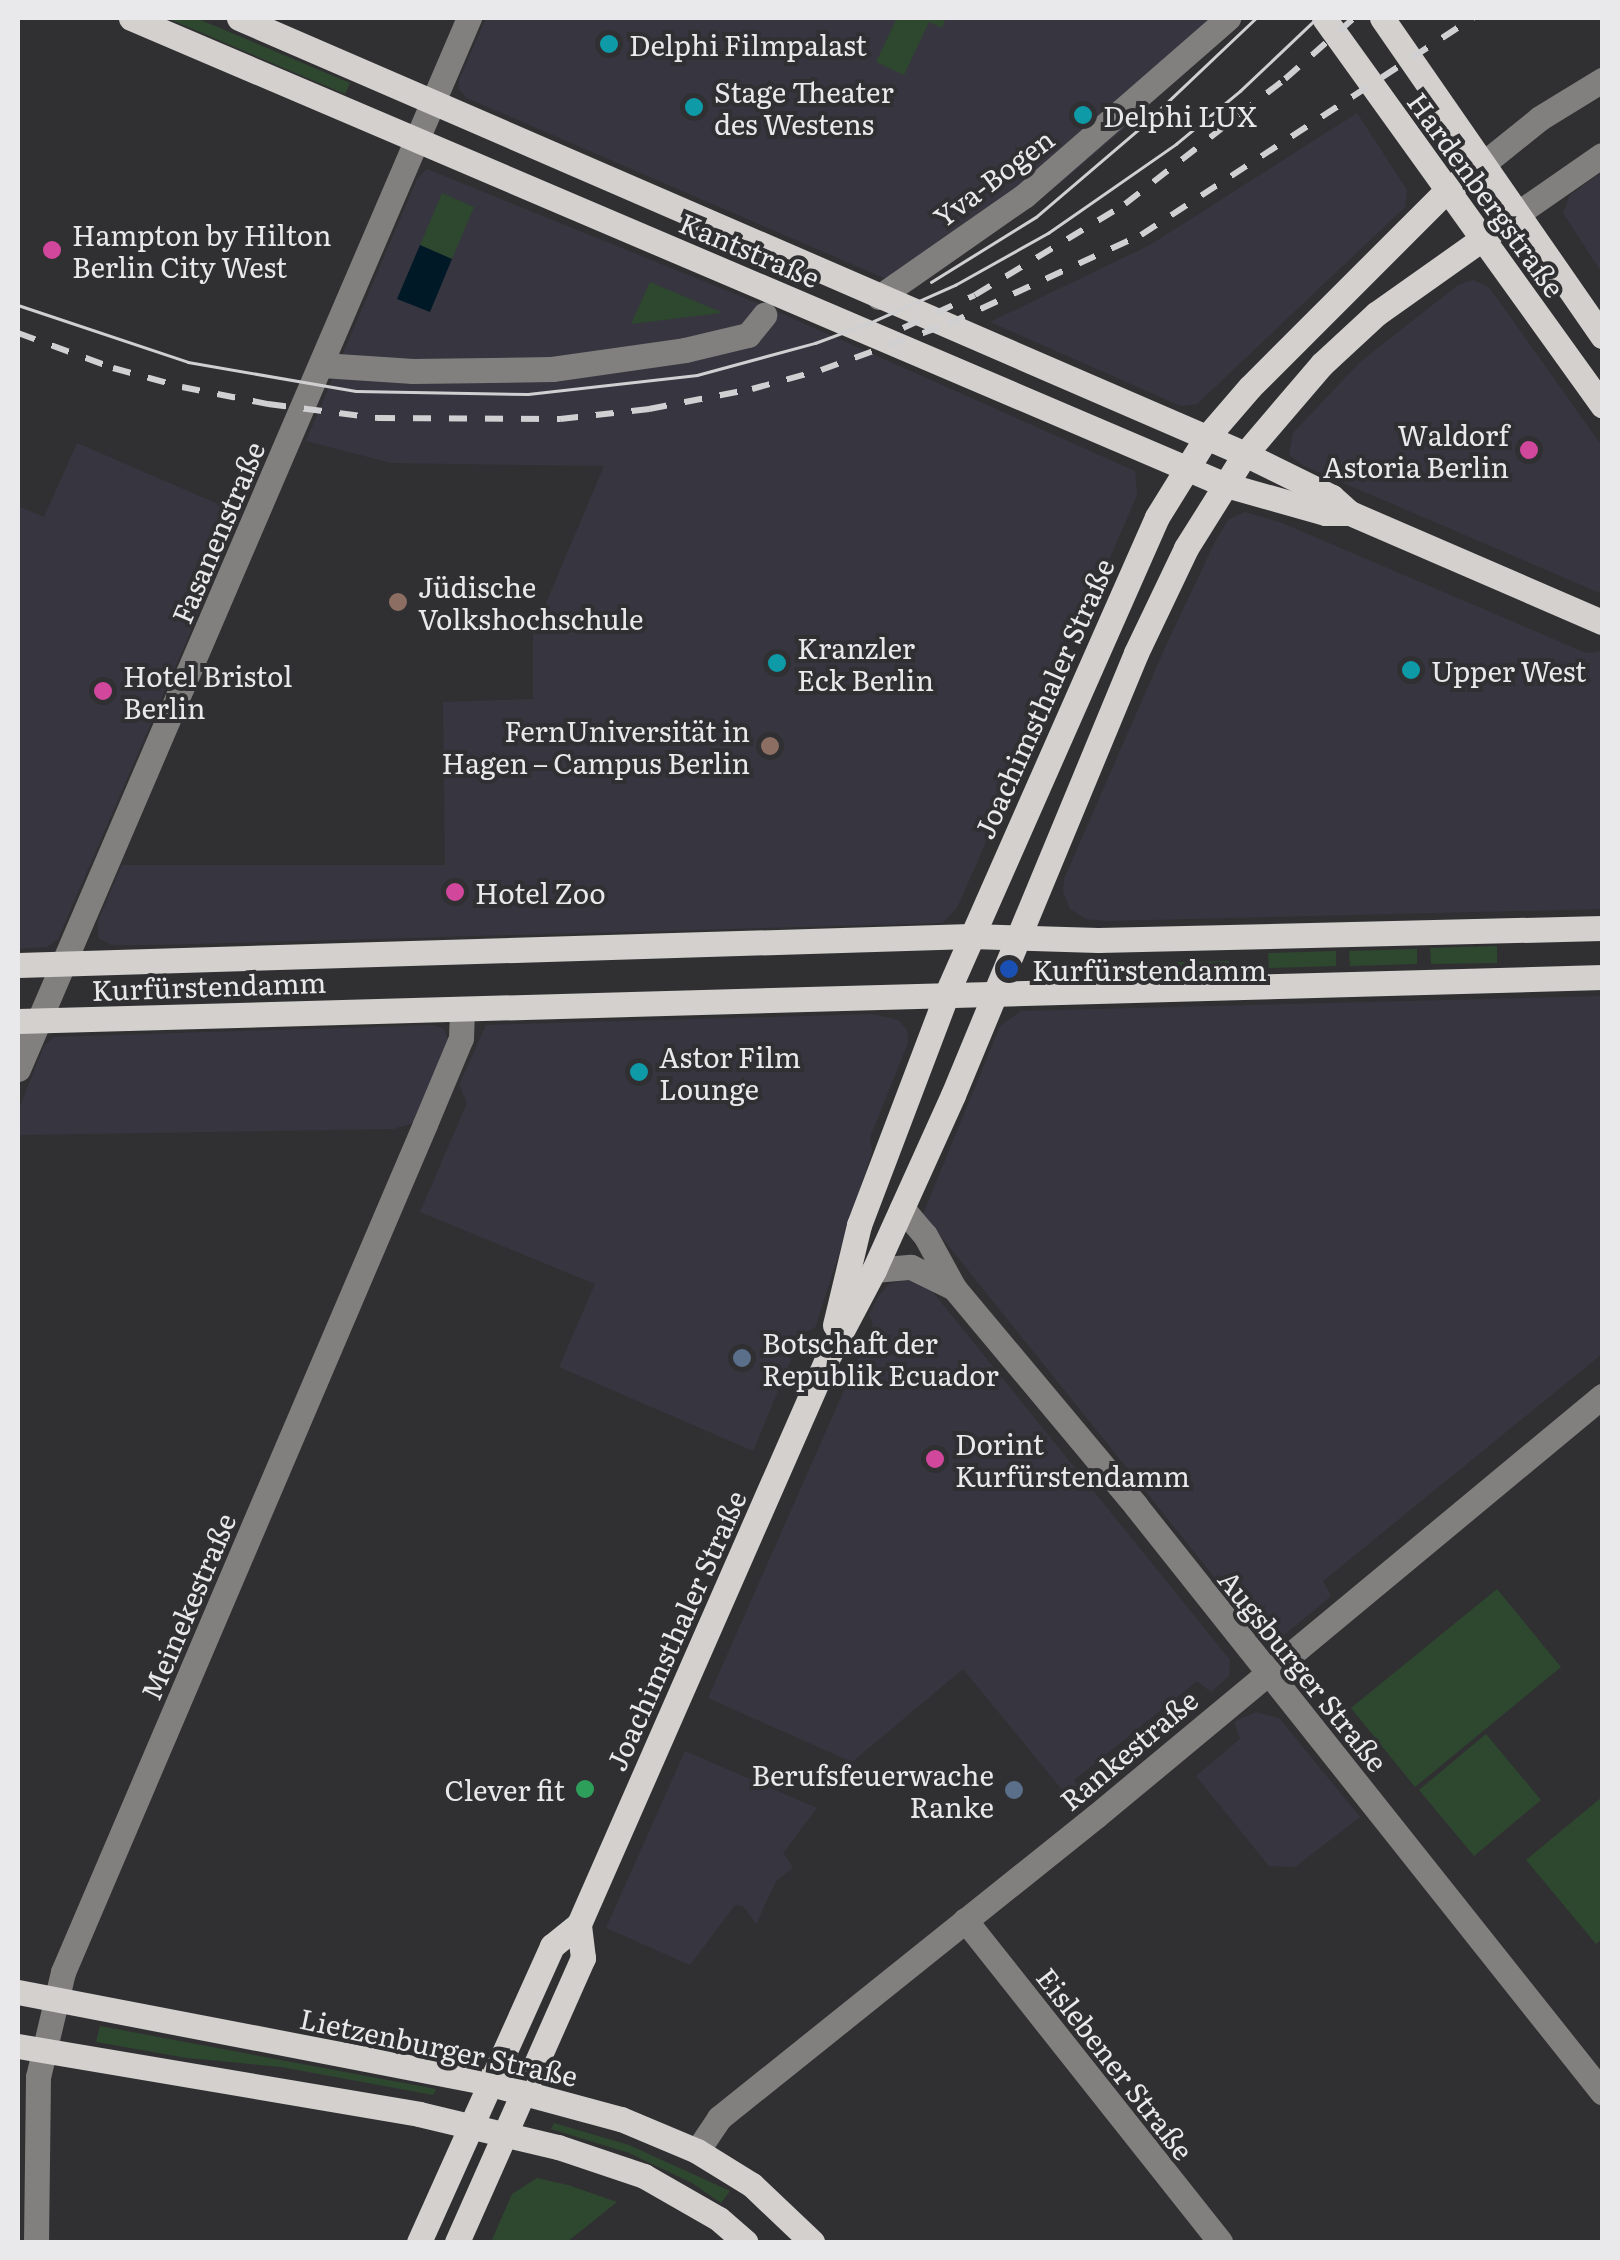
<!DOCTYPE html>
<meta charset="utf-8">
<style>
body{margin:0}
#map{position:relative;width:1620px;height:2260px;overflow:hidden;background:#303033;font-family:Literata,serif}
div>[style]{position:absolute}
.built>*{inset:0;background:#373640}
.green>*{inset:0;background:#2e472f}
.water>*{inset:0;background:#001926}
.minor>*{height:25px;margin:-12.5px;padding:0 12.5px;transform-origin:12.5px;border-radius:12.5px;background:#81807e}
.major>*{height:25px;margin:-12.5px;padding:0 12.5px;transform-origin:12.5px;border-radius:12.5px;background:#d3d0cd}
.tram>*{height:2.5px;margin:-1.25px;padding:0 1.25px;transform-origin:1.25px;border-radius:1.25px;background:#d0d0d2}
.rail>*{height:6px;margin-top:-3px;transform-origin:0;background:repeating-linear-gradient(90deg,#d0d0d2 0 18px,transparent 0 36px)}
.dots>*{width:28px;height:28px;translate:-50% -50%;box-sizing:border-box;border:5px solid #303033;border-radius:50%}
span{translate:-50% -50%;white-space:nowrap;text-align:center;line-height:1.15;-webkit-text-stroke:8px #303033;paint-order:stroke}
.poi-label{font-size:28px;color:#e9e9eb}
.left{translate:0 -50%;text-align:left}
.right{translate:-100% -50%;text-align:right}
.street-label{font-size:28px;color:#e9e9eb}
.frame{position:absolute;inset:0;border:20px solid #e9e9eb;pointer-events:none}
</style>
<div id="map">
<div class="built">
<div style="clip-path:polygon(486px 18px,1234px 18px,1234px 19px,1125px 128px,1052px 190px,924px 275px,900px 285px,467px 98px,459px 89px,459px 80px)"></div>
<div style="clip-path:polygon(1357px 113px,1407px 190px,1405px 207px,1197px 404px,1181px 406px,990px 322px,1150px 245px)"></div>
<div style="clip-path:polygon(427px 169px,767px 307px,1135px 471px,1137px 495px,1085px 616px,957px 908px,942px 923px,155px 945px,112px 945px,98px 938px,98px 921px,122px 865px,445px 865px,443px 702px,533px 699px,533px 634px,604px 466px,391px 463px,306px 441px,417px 179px)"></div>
<div style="clip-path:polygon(1602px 172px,1602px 273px,1563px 213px,1570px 195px)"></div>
<div style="clip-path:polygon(1473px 280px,1489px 287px,1602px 446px,1602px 594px,1304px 466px,1289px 455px,1293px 433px,1360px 362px,1458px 285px)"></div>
<div style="clip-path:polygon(77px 443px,241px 514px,58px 939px,47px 947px,18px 949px,18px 506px,44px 517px)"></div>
<div style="clip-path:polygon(1245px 512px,1282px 523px,1586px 653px,1602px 651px,1602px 909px,1106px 921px,1086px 919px,1070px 909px,1063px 892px,1064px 879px,1168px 641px,1215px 542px,1228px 520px)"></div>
<div style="clip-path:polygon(1602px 996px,1602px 1354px,1323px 1581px,1331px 1596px,1277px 1641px,1264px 1639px,923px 1214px,1000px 1026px,1021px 1011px)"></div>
<div style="clip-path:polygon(872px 1014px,898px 1020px,907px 1030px,908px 1043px,870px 1137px,872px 1152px,815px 1328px,802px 1333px,753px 1451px,559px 1367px,595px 1284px,420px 1212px,467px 1103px,459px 1085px,486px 1025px)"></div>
<div style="clip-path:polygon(433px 1025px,443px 1028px,448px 1039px,414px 1123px,393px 1129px,18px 1135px,18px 1111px,44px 1046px,54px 1037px)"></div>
<div style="clip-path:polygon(906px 1280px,932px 1291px,1230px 1660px,1229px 1676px,1211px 1692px,1197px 1681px,1074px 1780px,1082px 1793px,1073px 1803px,963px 1669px,852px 1762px,708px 1698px,873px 1325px,869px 1315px,877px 1298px,889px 1284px)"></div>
<div style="clip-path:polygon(1256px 1712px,1279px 1718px,1360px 1817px,1295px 1867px,1269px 1866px,1196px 1776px,1240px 1739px,1234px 1722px)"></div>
<div style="clip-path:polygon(685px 1751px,817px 1808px,783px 1853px,793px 1868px,776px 1881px,756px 1924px,743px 1906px,735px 1905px,690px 1965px,606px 1928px)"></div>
</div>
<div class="green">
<div style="clip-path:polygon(167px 18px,196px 18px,350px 83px,345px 94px)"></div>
<div style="clip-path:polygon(897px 18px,946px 18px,942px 28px,929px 22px,904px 75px,876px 62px)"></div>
<div style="clip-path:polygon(442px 193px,474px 207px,452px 259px,420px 245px)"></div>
<div style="clip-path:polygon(650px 282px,721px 312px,721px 313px,631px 324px)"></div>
<div style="clip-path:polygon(1497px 946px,1497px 963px,1431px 964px,1430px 948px)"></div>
<div style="clip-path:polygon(1417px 949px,1417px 964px,1350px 966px,1349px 951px)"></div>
<div style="clip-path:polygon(1336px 951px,1336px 966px,1269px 968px,1268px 953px)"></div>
<div style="clip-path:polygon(1229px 961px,1229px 970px,1109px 972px,1109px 964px)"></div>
<div style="clip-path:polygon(1497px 1589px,1561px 1667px,1415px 1787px,1351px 1708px)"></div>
<div style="clip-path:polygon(1486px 1734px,1541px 1800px,1474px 1856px,1419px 1790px)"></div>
<div style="clip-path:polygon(1602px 1797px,1602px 1939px,1596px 1944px,1526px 1860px)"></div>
<div style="clip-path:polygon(100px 2026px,436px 2089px,433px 2095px,281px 2067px,187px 2058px,96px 2042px)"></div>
<div style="clip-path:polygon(554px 2123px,629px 2145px,730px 2191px,721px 2203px,692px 2183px,629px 2153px,551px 2129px)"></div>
<div style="clip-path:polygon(537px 2178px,568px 2185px,617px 2202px,567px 2242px,491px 2242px,512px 2194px)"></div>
</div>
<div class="water">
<div style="clip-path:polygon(420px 245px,452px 259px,430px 312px,397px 299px)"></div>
</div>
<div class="minor">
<div style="left:1483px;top:164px;width:73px;rotate:-38.9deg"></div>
<div style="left:1540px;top:118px;width:73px;rotate:-31.5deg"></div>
<div style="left:1517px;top:214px;width:103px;rotate:-34.8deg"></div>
<div style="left:879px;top:297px;width:177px;rotate:-34.9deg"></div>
<div style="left:1024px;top:196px;width:271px;rotate:-41.1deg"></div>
<div style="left:322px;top:365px;width:91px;rotate:3.8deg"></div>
<div style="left:413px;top:371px;width:139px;rotate:-0.8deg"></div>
<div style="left:552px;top:369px;width:134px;rotate:-8.1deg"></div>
<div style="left:685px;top:350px;width:65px;rotate:-13.4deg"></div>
<div style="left:748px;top:335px;width:26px;rotate:-51deg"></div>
<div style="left:18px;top:1069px;width:1144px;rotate:-66.78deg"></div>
<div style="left:902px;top:1208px;width:35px;rotate:50deg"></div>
<div style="left:925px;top:1235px;width:60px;rotate:61.3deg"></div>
<div style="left:954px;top:1288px;width:284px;rotate:50.1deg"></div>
<div style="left:1136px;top:1506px;width:749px;rotate:51.51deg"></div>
<div style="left:874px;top:1270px;width:37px;rotate:-5deg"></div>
<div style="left:911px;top:1267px;width:48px;rotate:26deg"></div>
<div style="left:965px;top:1920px;width:411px;rotate:51.6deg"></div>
<div style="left:697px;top:2151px;width:40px;rotate:-56deg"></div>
<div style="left:719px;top:2118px;width:483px;rotate:-38.7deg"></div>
<div style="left:1096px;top:1816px;width:658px;rotate:-39.69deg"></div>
<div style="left:36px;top:2242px;width:165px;rotate:-89.3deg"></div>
<div style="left:38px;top:2077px;width:108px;rotate:-76.6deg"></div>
<div style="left:63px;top:1972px;width:922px;rotate:-66.88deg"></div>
<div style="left:425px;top:1124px;width:93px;rotate:-67.3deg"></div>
<div style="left:461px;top:1038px;width:29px;rotate:-88deg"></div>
</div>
<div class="major">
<div style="left:131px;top:18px;width:1190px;rotate:23.1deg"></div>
<div style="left:1226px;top:485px;width:103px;rotate:15.8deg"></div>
<div style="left:1325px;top:513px;width:25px"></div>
<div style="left:239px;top:18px;width:1096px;rotate:23.43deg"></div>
<div style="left:1245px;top:454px;width:97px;rotate:26.3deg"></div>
<div style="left:1332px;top:497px;width:24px;rotate:42deg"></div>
<div style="left:1350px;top:513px;width:275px;rotate:23.4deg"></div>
<div style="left:1324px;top:18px;width:477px;rotate:54.3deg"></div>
<div style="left:1382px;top:18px;width:387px;rotate:55.3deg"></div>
<div style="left:18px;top:965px;width:953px;rotate:-1.74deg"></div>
<div style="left:971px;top:936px;width:127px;rotate:1.8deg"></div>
<div style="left:1098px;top:940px;width:504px;rotate:-1.36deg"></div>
<div style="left:18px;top:1021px;width:1585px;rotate:-1.59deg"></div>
<div style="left:835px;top:1325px;width:103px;rotate:-76.5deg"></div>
<div style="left:859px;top:1225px;width:248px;rotate:-69.2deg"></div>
<div style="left:947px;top:993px;width:520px;rotate:-66.19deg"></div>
<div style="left:1157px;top:517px;width:93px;rotate:-58.2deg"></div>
<div style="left:1206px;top:438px;width:67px;rotate:-49.2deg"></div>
<div style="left:1250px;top:387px;width:279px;rotate:-45deg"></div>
<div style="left:1447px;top:190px;width:44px;rotate:-35.8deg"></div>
<div style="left:18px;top:1992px;width:466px;rotate:10.9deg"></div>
<div style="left:476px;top:2080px;width:150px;rotate:15.1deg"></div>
<div style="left:621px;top:2119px;width:82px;rotate:22.8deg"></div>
<div style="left:697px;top:2151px;width:65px;rotate:31.7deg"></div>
<div style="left:752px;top:2185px;width:83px;rotate:43.5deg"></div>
<div style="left:18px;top:2046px;width:407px;rotate:9.6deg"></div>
<div style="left:419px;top:2114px;width:143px;rotate:13.4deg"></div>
<div style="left:558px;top:2147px;width:91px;rotate:18.6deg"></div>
<div style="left:644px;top:2176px;width:86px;rotate:29.8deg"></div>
<div style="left:719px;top:2219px;width:35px;rotate:41deg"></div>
<div style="left:419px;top:2242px;width:325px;rotate:-65.8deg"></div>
<div style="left:552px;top:1946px;width:35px;rotate:-39deg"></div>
<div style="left:579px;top:1924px;width:617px;rotate:-66.3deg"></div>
<div style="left:827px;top:1359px;width:101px;rotate:-62.2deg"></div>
<div style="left:874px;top:1270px;width:192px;rotate:-65.7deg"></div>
<div style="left:953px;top:1095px;width:478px;rotate:-67.5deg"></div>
<div style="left:1136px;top:653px;width:116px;rotate:-64.5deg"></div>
<div style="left:1186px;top:548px;width:111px;rotate:-57.9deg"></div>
<div style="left:1245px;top:454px;width:118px;rotate:-49.5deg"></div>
<div style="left:1322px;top:364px;width:74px;rotate:-42.8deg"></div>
<div style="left:1376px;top:314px;width:173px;rotate:-35.3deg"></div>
<div style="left:457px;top:2242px;width:311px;rotate:-66.1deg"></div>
<div style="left:583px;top:1958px;width:34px;rotate:-97deg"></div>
</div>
<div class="tram">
<div style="left:931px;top:282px;width:123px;rotate:-31.8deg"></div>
<div style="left:1036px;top:217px;width:135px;rotate:-40.5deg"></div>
<div style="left:1139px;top:129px;width:161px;rotate:-43.5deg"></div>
<div style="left:18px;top:305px;width:179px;rotate:18.5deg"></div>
<div style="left:188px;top:362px;width:170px;rotate:9.8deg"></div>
<div style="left:356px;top:391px;width:172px;rotate:1deg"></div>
<div style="left:528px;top:394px;width:170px;rotate:-6.4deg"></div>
<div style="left:697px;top:375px;width:122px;rotate:-15.2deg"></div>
<div style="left:815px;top:343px;width:63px;rotate:-20.4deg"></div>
<div style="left:874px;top:321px;width:89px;rotate:-24deg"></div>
<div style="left:955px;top:285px;width:107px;rotate:-29.2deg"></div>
<div style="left:1048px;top:233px;width:156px;rotate:-34.8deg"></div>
<div style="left:1176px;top:144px;width:83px;rotate:-39.6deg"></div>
<div style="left:1240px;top:91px;width:106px;rotate:-43.5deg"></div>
</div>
<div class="rail">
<div style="left:903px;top:328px;width:79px;rotate:-24.6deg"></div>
<div style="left:975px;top:295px;width:175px;rotate:-31.2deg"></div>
<div style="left:1125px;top:204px;width:203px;rotate:-38deg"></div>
<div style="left:1285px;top:79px;width:92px;rotate:-41.5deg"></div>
<div style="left:18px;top:333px;width:101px;rotate:20.2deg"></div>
<div style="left:113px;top:368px;width:72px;rotate:15.4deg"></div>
<div style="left:182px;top:387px;width:88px;rotate:11.2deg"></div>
<div style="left:268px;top:404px;width:110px;rotate:7.3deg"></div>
<div style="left:377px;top:418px;width:183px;rotate:0.3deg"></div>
<div style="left:560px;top:419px;width:90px;rotate:-6.4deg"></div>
<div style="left:649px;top:409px;width:105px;rotate:-11deg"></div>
<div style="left:752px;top:389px;width:72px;rotate:-15.4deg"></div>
<div style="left:821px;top:370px;width:135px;rotate:-19.9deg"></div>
<div style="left:948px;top:324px;width:213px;rotate:-24.8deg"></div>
<div style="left:1141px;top:235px;width:397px;rotate:-33.2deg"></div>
</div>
<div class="dots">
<div style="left:609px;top:44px;background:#0f9aa8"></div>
<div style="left:694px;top:107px;background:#0f9aa8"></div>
<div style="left:1083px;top:115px;background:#0f9aa8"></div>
<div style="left:52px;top:250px;background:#d1479c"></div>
<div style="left:1529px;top:450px;background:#d1479c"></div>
<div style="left:398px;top:602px;background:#8d6e63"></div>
<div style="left:777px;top:663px;background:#0f9aa8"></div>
<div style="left:1411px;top:670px;background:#0f9aa8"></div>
<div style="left:103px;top:691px;background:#d1479c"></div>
<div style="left:770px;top:746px;background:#8d6e63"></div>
<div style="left:455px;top:892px;background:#d1479c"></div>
<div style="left:1009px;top:969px;background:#1a4fb4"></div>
<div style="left:639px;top:1072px;background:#0f9aa8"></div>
<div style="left:742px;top:1358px;background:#5c6f8a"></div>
<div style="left:935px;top:1459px;background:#d1479c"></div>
<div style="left:585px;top:1789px;background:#2e9e5b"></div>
<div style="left:1014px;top:1790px;background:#5c6f8a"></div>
</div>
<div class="poi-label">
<span class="left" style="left:629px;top:44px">Delphi Filmpalast</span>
<span class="left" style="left:714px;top:107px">Stage Theater<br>des Westens</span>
<span class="left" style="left:1103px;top:115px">Delphi LUX</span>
<span class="left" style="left:72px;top:250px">Hampton by Hilton<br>Berlin City West</span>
<span class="right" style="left:1509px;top:450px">Waldorf<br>Astoria Berlin</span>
<span class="left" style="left:418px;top:602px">Jüdische<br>Volkshochschule</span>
<span class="left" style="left:797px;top:663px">Kranzler<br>Eck Berlin</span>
<span class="left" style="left:1431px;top:670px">Upper West</span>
<span class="left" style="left:123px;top:691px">Hotel Bristol<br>Berlin</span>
<span class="right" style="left:750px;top:746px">FernUniversität in<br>Hagen – Campus Berlin</span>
<span class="left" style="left:475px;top:892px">Hotel Zoo</span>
<span class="left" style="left:1032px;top:969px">Kurfürstendamm</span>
<span class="left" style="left:659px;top:1072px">Astor Film<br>Lounge</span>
<span class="left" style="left:762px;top:1358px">Botschaft der<br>Republik Ecuador</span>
<span class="left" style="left:955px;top:1459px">Dorint<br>Kurfürstendamm</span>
<span class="right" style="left:994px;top:1790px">Berufsfeuerwache<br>Ranke</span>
<span class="right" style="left:565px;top:1789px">Clever fit</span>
</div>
<div class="street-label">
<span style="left:993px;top:177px;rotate:-37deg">Yva-Bogen</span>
<span style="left:1487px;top:194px;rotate:54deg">Hardenbergstraße</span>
<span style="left:750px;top:249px;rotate:23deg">Kantstraße</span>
<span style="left:217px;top:532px;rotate:-67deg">Fasanenstraße</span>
<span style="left:1043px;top:698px;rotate:-66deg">Joachimsthaler Straße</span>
<span style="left:209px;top:985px;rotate:-2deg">Kurfürstendamm</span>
<span style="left:187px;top:1606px;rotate:-67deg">Meinekestraße</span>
<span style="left:675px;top:1630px;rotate:-66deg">Joachimsthaler Straße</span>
<span style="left:1304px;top:1670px;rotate:51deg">Augsburger Straße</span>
<span style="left:1128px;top:1749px;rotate:-40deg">Rankestraße</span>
<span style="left:439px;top:2046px;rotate:12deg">Lietzenburger Straße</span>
<span style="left:1116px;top:2063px;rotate:52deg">Eislebener Straße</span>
</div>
<div class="frame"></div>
</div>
